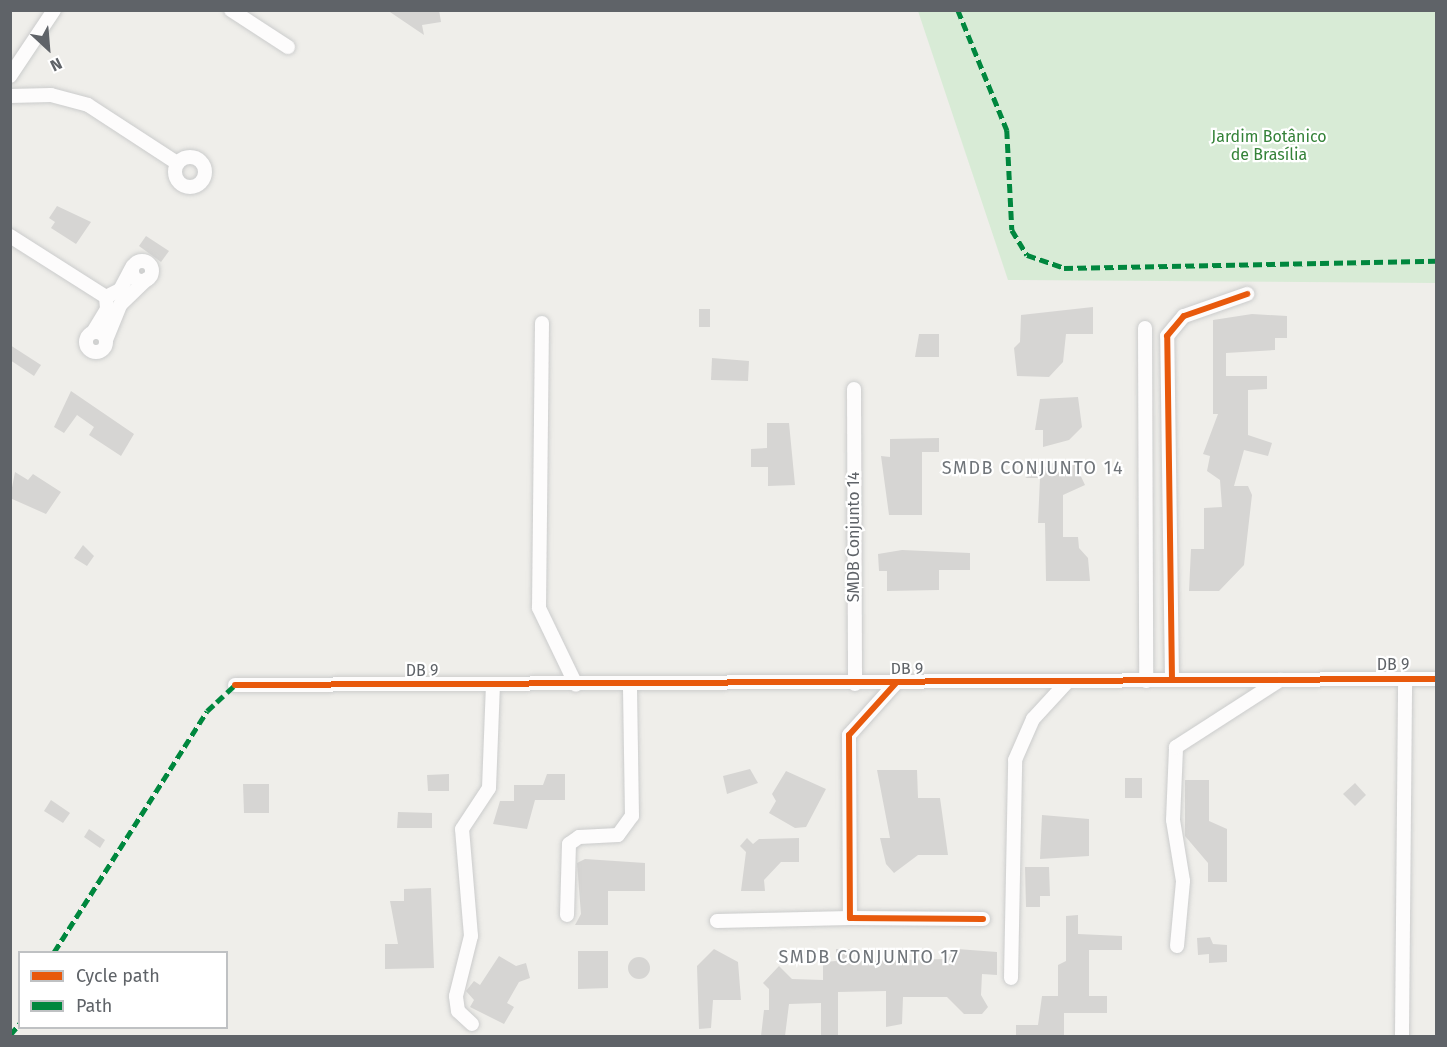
<!DOCTYPE html>
<meta charset="utf-8">
<style>
body{margin:0}
#map{position:relative;width:1447px;height:1047px;overflow:hidden;background:#efeeea;font-family:"Fira Sans",sans-serif}
div>[style]{position:absolute}
.green>*{inset:0;background:#d8ebd6}
.building>*{inset:0;background:#d6d5d3}
.round{border-radius:50%}
.roads{filter:drop-shadow(0 0 2px #cbcccc) drop-shadow(0 0 2px #cbcccc)}
.street>*{height:14px;margin:-7px;padding:0 7px;transform-origin:7px;border-radius:7px;background:#fdfcfc}
.street>.ring{margin:-7px;padding:0;box-sizing:content-box;background:none;border:14px solid #fdfcfc;border-radius:50%}
.quiet>*{height:4.5px;margin-top:-2.25px;transform-origin:0;background:repeating-linear-gradient(90deg,#00873e 0 9px,transparent 0 13.5px)}
.cycleway>*{height:6px;margin:-3px;padding:0 3px;transform-origin:3px;border-radius:3px;background:#e8590c}
span{translate:-50% -50%;white-space:nowrap;text-align:center;line-height:1.15;-webkit-text-stroke:4.5px #fff;paint-order:stroke}
.park-label{font-size:16px;color:#348238}
.street-label{font-size:16px;color:#5f6368}
.neighbourhood-label{font-size:18px;color:#70757a;letter-spacing:1.5px}
.frame{position:absolute;inset:0;border:12px solid #5f6368;pointer-events:none}
.legend{position:absolute;left:18px;top:951px;width:210px;height:78px;box-sizing:border-box;background:#fff;border:2px solid #bfc1c3;margin:0;padding:8px 10px;list-style:none;font-size:18px;color:#5f6368}
.legend li{display:flex;align-items:center;gap:12px;height:30px}
.legend b{width:30px;border:2px solid #bfc1c3}
.north{position:absolute;left:18px;top:18px;width:60px;height:60px;-webkit-text-stroke:4px #fff;paint-order:stroke;rotate:154deg;font-size:16px;font-weight:700;line-height:24px;text-align:center;color:#5f6368}
.north::after{content:'';display:block;margin:auto;width:21px;height:27px;background:#5f6368;clip-path:polygon(50% 0,100% 100%,50% 72%,0 100%)}
</style>
<div id="map">
<div class="green">
<div style="clip-path:polygon(918px 11px,1436px 11px,1436px 283px,1008px 280px)"></div>
</div>
<div class="building">
<div style="clip-path:polygon(387px 10px,439px 10px,441px 22px,422px 25px,424px 35px)"></div>
<div style="clip-path:polygon(57px 206px,91px 222px,76px 244px,51px 228px,55px 222px,49px 218px)"></div>
<div style="clip-path:polygon(146px 236px,169px 251px,161px 262px,139px 246px)"></div>
<div style="clip-path:polygon(1093px 307px,1093px 334px,1066px 334px,1063px 362px,1049px 377px,1017px 376px,1014px 348px,1020px 342px,1021px 315px)"></div>
<div style="clip-path:polygon(699px 309px,710px 309px,710px 327px,699px 327px)"></div>
<div style="clip-path:polygon(1252px 314px,1287px 316px,1287px 338px,1275px 338px,1275px 350px,1226px 353px,1226px 376px,1267px 376px,1267px 389px,1248px 390px,1248px 435px,1272px 443px,1268px 456px,1244px 450px,1234px 486px,1248px 486px,1252px 495px,1244px 565px,1219px 591px,1189px 591px,1191px 549px,1204px 549px,1204px 508px,1222px 507px,1220px 480px,1207px 471px,1210px 456px,1203px 454px,1218px 414px,1213px 414px,1213px 320px)"></div>
<div style="clip-path:polygon(919px 334px,939px 334px,939px 357px,915px 357px)"></div>
<div style="clip-path:polygon(10px 345px,41px 365px,34px 376px,10px 360px)"></div>
<div style="clip-path:polygon(712px 358px,749px 361px,748px 381px,711px 380px)"></div>
<div style="clip-path:polygon(71px 391px,134px 434px,121px 456px,89px 435px,94px 427px,77px 415px,64px 433px,54px 427px)"></div>
<div style="clip-path:polygon(1078px 397px,1082px 427px,1069px 440px,1043px 447px,1043px 430px,1035px 430px,1040px 399px)"></div>
<div style="clip-path:polygon(767px 423px,789px 423px,795px 485px,768px 486px,768px 467px,751px 467px,751px 449px,767px 448px)"></div>
<div style="clip-path:polygon(939px 438px,939px 452px,922px 452px,922px 515px,889px 515px,881px 456px,890px 457px,890px 439px)"></div>
<div style="clip-path:polygon(1053px 463px,1058px 472px,1075px 464px,1085px 485px,1063px 495px,1063px 537px,1078px 537px,1079px 548px,1088px 558px,1090px 581px,1046px 581px,1045px 523px,1038px 523px,1040px 478px,1025px 478px)"></div>
<div style="clip-path:polygon(15px 472px,28px 480px,33px 474px,61px 492px,46px 514px,10px 498px)"></div>
<div style="clip-path:polygon(83px 545px,94px 556px,87px 566px,74px 558px)"></div>
<div style="clip-path:polygon(902px 550px,970px 553px,970px 570px,939px 570px,939px 590px,887px 591px,887px 571px,879px 571px,878px 554px)"></div>
<div style="clip-path:polygon(750px 769px,758px 783px,727px 794px,723px 776px)"></div>
<div style="clip-path:polygon(877px 770px,917px 770px,918px 798px,940px 798px,948px 855px,918px 855px,894px 873px,886px 864px,880px 838px,890px 838px)"></div>
<div style="clip-path:polygon(786px 771px,826px 789px,806px 827px,795px 828px,769px 813px,776px 801px,772px 794px)"></div>
<div style="clip-path:polygon(449px 774px,449px 791px,428px 791px,427px 775px)"></div>
<div style="clip-path:polygon(547px 774px,565px 774px,565px 800px,535px 800px,527px 829px,493px 824px,500px 801px,514px 801px,514px 785px,543px 785px)"></div>
<div style="clip-path:polygon(1125px 778px,1142px 778px,1142px 798px,1125px 798px)"></div>
<div style="clip-path:polygon(1185px 780px,1209px 780px,1209px 821px,1227px 829px,1227px 882px,1208px 882px,1208px 863px,1185px 836px)"></div>
<div style="clip-path:polygon(1355px 783px,1366px 795px,1355px 806px,1343px 794px)"></div>
<div style="clip-path:polygon(243px 784px,269px 784px,269px 813px,244px 813px)"></div>
<div style="clip-path:polygon(51px 800px,70px 813px,63px 823px,44px 811px)"></div>
<div style="clip-path:polygon(398px 812px,432px 813px,432px 828px,397px 828px)"></div>
<div style="clip-path:polygon(1042px 815px,1089px 819px,1089px 856px,1040px 859px)"></div>
<div style="clip-path:polygon(89px 829px,105px 840px,100px 848px,84px 837px)"></div>
<div style="clip-path:polygon(747px 838px,753px 844px,759px 839px,799px 838px,799px 862px,781px 862px,764px 880px,765px 891px,741px 891px,746px 852px,740px 846px)"></div>
<div style="clip-path:polygon(585px 859px,645px 863px,645px 891px,608px 891px,608px 925px,575px 925px,581px 914px,577px 863px)"></div>
<div style="clip-path:polygon(1025px 867px,1049px 867px,1050px 896px,1040px 896px,1040px 907px,1026px 907px)"></div>
<div style="clip-path:polygon(431px 888px,434px 968px,385px 969px,385px 944px,398px 944px,390px 901px,404px 901px,404px 889px)"></div>
<div style="clip-path:polygon(1078px 915px,1078px 934px,1122px 936px,1122px 950px,1089px 950px,1089px 996px,1107px 996px,1107px 1013px,1064px 1013px,1064px 1036px,1016px 1036px,1016px 1025px,1038px 1025px,1042px 996px,1058px 996px,1058px 965px,1066px 961px,1066px 916px)"></div>
<div style="clip-path:polygon(1210px 937px,1213px 944px,1227px 945px,1227px 962px,1209px 963px,1209px 954px,1198px 955px,1197px 938px)"></div>
<div style="clip-path:polygon(714px 949px,738px 962px,741px 1000px,713px 1000px,711px 1028px,699px 1029px,697px 966px)"></div>
<div style="clip-path:polygon(836px 949px,852px 949px,852px 961px,948px 959px,957px 949px,997px 952px,997px 975px,982px 974px,981px 995px,988px 1007px,982px 1014px,964px 1014px,947px 997px,903px 997px,902px 1024px,886px 1027px,886px 991px,838px 992px,838px 1036px,821px 1036px,821px 1003px,789px 1004px,785px 1036px,761px 1036px,764px 1010px,769px 1010px,769px 989px,763px 983px,779px 966px,792px 979px,823px 980px,823px 962px,836px 961px)"></div>
<div style="clip-path:polygon(578px 951px,608px 951px,608px 988px,578px 989px)"></div>
<div style="clip-path:polygon(499px 956px,516px 966px,526px 963px,530px 978px,519px 982px,507px 1003px,514px 1007px,504px 1024px,470px 1007px,474px 1000px,466px 991px,474px 981px,480px 985px)"></div>
<div class="round" style="left:628px;top:957px;width:22px;height:22px"></div>
</div>
<div class="roads">
<div class="street">
<div style="left:231px;top:10px;width:68px;rotate:33deg"></div>
<div style="left:10px;top:76px;width:79px;rotate:-56.3deg"></div>
<div style="left:10px;top:96px;width:41px;rotate:-1.4deg"></div>
<div style="left:51px;top:95px;width:38px;rotate:15deg"></div>
<div style="left:88px;top:105px;width:106px;rotate:33.1deg"></div>
<div class="ring" style="left:175px;top:157px;width:16px;height:16px"></div>
<div style="left:10px;top:236px;width:114px;rotate:32.4deg"></div>
<div style="left:106px;top:297px;width:12px;rotate:85deg"></div>
<div style="left:107px;top:309px;width:27px;rotate:121deg"></div>
<div class="ring" style="left:132px;top:261px;width:6px;height:6px"></div>
<div style="left:106px;top:297px;width:16px;rotate:-27deg"></div>
<div style="left:120px;top:290px;width:27px;rotate:-62deg"></div>
<div style="left:542px;top:323px;width:285px;rotate:90.6deg"></div>
<div style="left:539px;top:608px;width:85px;rotate:64.3deg"></div>
<div style="left:1145px;top:328px;width:353px;rotate:89.8deg"></div>
<div class="ring" style="left:86px;top:332px;width:6px;height:6px"></div>
<div style="left:106px;top:340px;width:38px;rotate:-68deg"></div>
<div style="left:120px;top:305px;width:37px;rotate:-44deg"></div>
<div style="left:854px;top:389px;width:295px;rotate:89.8deg"></div>
<div style="left:1172px;top:679px;width:343px;rotate:-90.8deg"></div>
<div style="left:1167px;top:336px;width:26px;rotate:-50deg"></div>
<div style="left:1184px;top:316px;width:67px;rotate:-19.2deg"></div>
<div style="left:896px;top:683px;width:70px;rotate:132.1deg"></div>
<div style="left:849px;top:735px;width:183px;rotate:89.7deg"></div>
<div style="left:850px;top:918px;width:133px;rotate:0.4deg"></div>
<div style="left:235px;top:685px;width:1201px;rotate:-0.29deg"></div>
<div style="left:567px;top:915px;width:71px;rotate:-88.4deg"></div>
<div style="left:569px;top:844px;width:12px;rotate:-35deg"></div>
<div style="left:579px;top:837px;width:39px;rotate:-3deg"></div>
<div style="left:618px;top:835px;width:24px;rotate:-54deg"></div>
<div style="left:632px;top:816px;width:132px;rotate:-90.9deg"></div>
<div style="left:717px;top:921px;width:133px;rotate:-1.3deg"></div>
<div style="left:1177px;top:946px;width:65px;rotate:-84.7deg"></div>
<div style="left:1183px;top:881px;width:62px;rotate:-99.3deg"></div>
<div style="left:1173px;top:820px;width:73px;rotate:-87.6deg"></div>
<div style="left:1176px;top:747px;width:124px;rotate:-32.8deg"></div>
<div style="left:1011px;top:978px;width:218px;rotate:-88.9deg"></div>
<div style="left:1015px;top:760px;width:45px;rotate:-66.3deg"></div>
<div style="left:1033px;top:719px;width:50px;rotate:-47.4deg"></div>
<div style="left:472px;top:1024px;width:19px;rotate:-137deg"></div>
<div style="left:458px;top:1011px;width:15px;rotate:-98deg"></div>
<div style="left:456px;top:996px;width:62px;rotate:-76deg"></div>
<div style="left:471px;top:936px;width:107px;rotate:-94.8deg"></div>
<div style="left:462px;top:829px;width:49px;rotate:-56.6deg"></div>
<div style="left:489px;top:788px;width:103px;rotate:-87.8deg"></div>
<div style="left:1402px;top:1036px;width:357px;rotate:-89.5deg"></div>
</div>
</div>
<div class="quiet">
<div style="left:958px;top:10px;width:130px;rotate:67.8deg"></div>
<div style="left:1007px;top:130px;width:100px;rotate:87.1deg"></div>
<div style="left:1012px;top:230px;width:29px;rotate:59deg"></div>
<div style="left:1027px;top:255px;width:39px;rotate:19deg"></div>
<div style="left:1064px;top:268px;width:372px;rotate:-1.1deg"></div>
<div style="left:54px;top:952px;width:285px;rotate:-57.6deg"></div>
<div style="left:207px;top:711px;width:38px;rotate:-43deg"></div>
<div style="left:10px;top:1035px;width:16px;rotate:-50deg"></div>
</div>
<div class="cycleway">
<div style="left:1172px;top:679px;width:343px;rotate:-90.8deg"></div>
<div style="left:1167px;top:336px;width:26px;rotate:-50deg"></div>
<div style="left:1184px;top:316px;width:67px;rotate:-19.2deg"></div>
<div style="left:896px;top:683px;width:70px;rotate:132.1deg"></div>
<div style="left:849px;top:735px;width:183px;rotate:89.7deg"></div>
<div style="left:850px;top:918px;width:133px;rotate:0.4deg"></div>
<div style="left:235px;top:685px;width:1201px;rotate:-0.29deg"></div>
</div>
<div class="park-label">
<span style="left:1269px;top:146px">Jardim Botânico<br>de Brasília</span>
</div>
<div class="street-label">
<span style="left:854px;top:537px;rotate:-90deg">SMDB Conjunto 14</span>
<span style="left:1393px;top:665px">DB 9</span>
<span style="left:907px;top:669px;rotate:-1deg">DB 9</span>
<span style="left:422px;top:671px">DB 9</span>
</div>
<div class="neighbourhood-label">
<span style="left:1033px;top:468px">SMDB CONJUNTO 14</span>
<span style="left:869px;top:957px">SMDB CONJUNTO 17</span>
</div>
<div class="frame"></div>
<ul class="legend">
<li><b style="height:8px;background:#e8590c"></b>Cycle path</li>
<li><b style="height:8px;background:#00873e"></b>Path</li>
</ul>
<div class="north">N</div>
</div>
